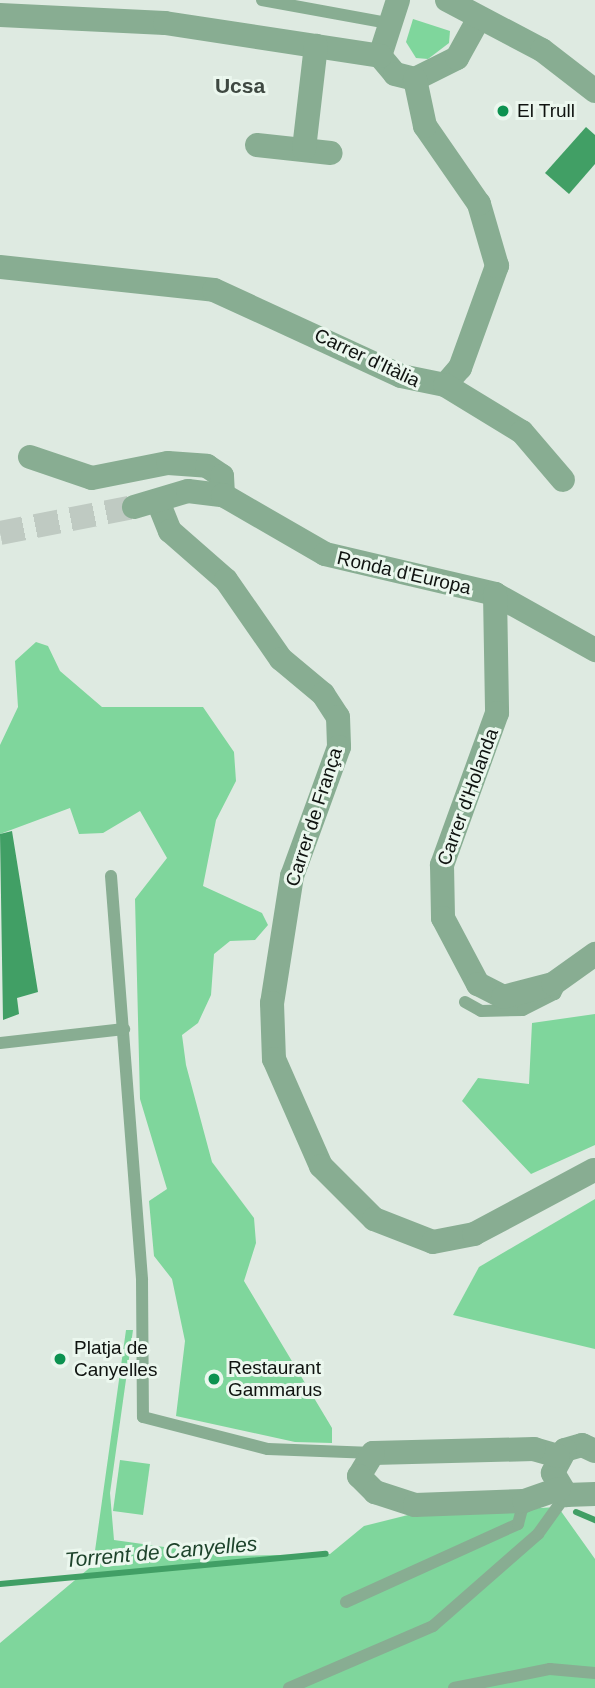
<!DOCTYPE html>
<meta charset="utf-8">
<style>
body{margin:0}
#map{position:relative;width:595px;height:1688px;overflow:hidden;background:#deeae1;font-family:Arial,sans-serif}
div>[style]{position:absolute}
.green>*{inset:0;background:#7fd69c}
.water>*{inset:0;background:#419f65}
.stream>*{height:6px;margin:-3px;padding:0 3px;transform-origin:3px;border-radius:3px;background:#419f65}
.minor-tunnel>*{height:24px;margin-top:-12px;transform-origin:0;background:repeating-linear-gradient(90deg,#bfcac2 0 24px,transparent 0 36px)}
.service>*{height:12px;margin:-6px;padding:0 6px;transform-origin:6px;border-radius:6px;background:#88ad92}
.minor>*{height:24px;margin:-12px;padding:0 12px;transform-origin:12px;border-radius:12px;background:#88ad92}
.dots>*{width:19px;height:19px;translate:-50% -50%;box-sizing:border-box;border:4px solid #ebf7ee;border-radius:50%}
span{translate:-50% -50%;white-space:nowrap;text-align:center;line-height:1.15;-webkit-text-stroke:6px #ebf7ee;paint-order:stroke}
.poi-label{font-size:19px;color:#0f1310}
.left{translate:0 -50%;text-align:left}
.street-label{font-size:19px;color:#0f1310}
.neighbourhood-label{font-size:21px;color:#3e4841;font-weight:700}
.water-label{font-size:21px;color:#1d432b;font-style:italic}
</style>
<div id="map">
<div class="green">
<div style="clip-path:polygon(413px 19px,450px 31px,449px 43px,428px 59px,416px 58px,406px 42px)"></div>
<div style="clip-path:polygon(36px 642px,48px 646px,60px 671px,102px 707px,203px 707px,234px 752px,236px 781px,216px 820px,203px 886px,262px 913px,268px 925px,255px 940px,230px 941px,214px 954px,211px 995px,198px 1023px,182px 1035px,186px 1065px,212px 1162px,254px 1218px,256px 1243px,244px 1281px,332px 1428px,332px 1443px,295px 1442px,176px 1416px,185px 1341px,172px 1279px,154px 1256px,149px 1201px,167px 1189px,140px 1099px,135px 899px,167px 858px,140px 811px,103px 833px,79px 834px,70px 808px,0 834px,0 745px,18px 707px,15px 661px)"></div>
<div style="clip-path:polygon(595px 1014px,595px 1145px,531px 1174px,462px 1101px,478px 1078px,529px 1084px,532px 1023px)"></div>
<div style="clip-path:polygon(595px 1199px,595px 1349px,453px 1315px,479px 1267px)"></div>
<div style="clip-path:polygon(126px 1330px,133px 1330px,110px 1493px,114px 1540px,229px 1556px,330px 1554px,364px 1526px,408px 1515px,558px 1507px,595px 1559px,595px 1688px,0 1688px,0 1643px,93px 1565px)"></div>
<div style="clip-path:polygon(120px 1460px,150px 1464px,143px 1515px,113px 1511px)"></div>
</div>
<div class="water">
<div style="clip-path:polygon(586px 127px,595px 135px,595px 164px,569px 194px,545px 173px)"></div>
<div style="clip-path:polygon(12px 831px,38px 992px,17px 998px,19px 1014px,3px 1020px,0 834px)"></div>
</div>
<div class="stream">
<div style="left:576px;top:1512px;width:21px;rotate:23deg"></div>
<div style="left:0;top:1584px;width:327px;rotate:-5.3deg"></div>
</div>
<div class="minor-tunnel">
<div style="left:0;top:533px;width:136px;rotate:-11deg"></div>
</div>
<div class="service">
<div style="left:262px;top:0;width:127px;rotate:10.4deg"></div>
<div style="left:111px;top:876px;width:405px;rotate:85.6deg"></div>
<div style="left:142px;top:1280px;width:137px;rotate:89.6deg"></div>
<div style="left:143px;top:1417px;width:129px;rotate:14.4deg"></div>
<div style="left:268px;top:1449px;width:105px;rotate:2.2deg"></div>
<div style="left:465px;top:1002px;width:18px;rotate:29deg"></div>
<div style="left:481px;top:1011px;width:42px;rotate:-1.4deg"></div>
<div style="left:523px;top:1010px;width:36px;rotate:-27deg"></div>
<div style="left:555px;top:994px;width:11px;rotate:-63deg"></div>
<div style="left:0;top:1043px;width:125px;rotate:-6.4deg"></div>
<div style="left:346px;top:1602px;width:189px;rotate:-24.4deg"></div>
<div style="left:518px;top:1524px;width:24px;rotate:-75deg"></div>
<div style="left:289px;top:1688px;width:157px;rotate:-23.3deg"></div>
<div style="left:433px;top:1626px;width:140px;rotate:-41.2deg"></div>
<div style="left:538px;top:1534px;width:48px;rotate:-54.3deg"></div>
<div style="left:454px;top:1688px;width:98px;rotate:-11.2deg"></div>
<div style="left:550px;top:1669px;width:45px;rotate:5.1deg"></div>
</div>
<div class="minor">
<div style="left:398px;top:0;width:59px;rotate:107.8deg"></div>
<div style="left:380px;top:56px;width:23px;rotate:50deg"></div>
<div style="left:395px;top:74px;width:21px;rotate:14deg"></div>
<div style="left:415px;top:79px;width:47px;rotate:-26.6deg"></div>
<div style="left:457px;top:58px;width:43px;rotate:-61.1deg"></div>
<div style="left:447px;top:0;width:107px;rotate:27.8deg"></div>
<div style="left:542px;top:50px;width:67px;rotate:37.7deg"></div>
<div style="left:0;top:15px;width:165px;rotate:2.8deg"></div>
<div style="left:165px;top:23px;width:218px;rotate:8.7deg"></div>
<div style="left:257px;top:145px;width:74px;rotate:6.2deg"></div>
<div style="left:304px;top:149px;width:104px;rotate:-83.4deg"></div>
<div style="left:0;top:267px;width:215px;rotate:6.1deg"></div>
<div style="left:214px;top:290px;width:206px;rotate:24.7deg"></div>
<div style="left:401px;top:376px;width:45px;rotate:11.6deg"></div>
<div style="left:445px;top:385px;width:23px;rotate:-49deg"></div>
<div style="left:460px;top:368px;width:109px;rotate:-70.1deg"></div>
<div style="left:497px;top:266px;width:65px;rotate:-106.2deg"></div>
<div style="left:479px;top:204px;width:95px;rotate:-124.7deg"></div>
<div style="left:425px;top:126px;width:48px;rotate:-102deg"></div>
<div style="left:445px;top:385px;width:90px;rotate:31.4deg"></div>
<div style="left:522px;top:432px;width:63px;rotate:49.5deg"></div>
<div style="left:30px;top:457px;width:65px;rotate:18.7deg"></div>
<div style="left:92px;top:478px;width:77px;rotate:-11.2deg"></div>
<div style="left:168px;top:463px;width:39px;rotate:4deg"></div>
<div style="left:207px;top:466px;width:18px;rotate:34deg"></div>
<div style="left:222px;top:476px;width:19px;rotate:87deg"></div>
<div style="left:159px;top:504px;width:29px;rotate:68deg"></div>
<div style="left:170px;top:531px;width:74px;rotate:41.2deg"></div>
<div style="left:226px;top:580px;width:96px;rotate:55.2deg"></div>
<div style="left:281px;top:659px;width:55px;rotate:39.8deg"></div>
<div style="left:323px;top:694px;width:27px;rotate:57deg"></div>
<div style="left:338px;top:717px;width:30px;rotate:88deg"></div>
<div style="left:339px;top:747px;width:137px;rotate:110deg"></div>
<div style="left:292px;top:876px;width:129px;rotate:98.9deg"></div>
<div style="left:272px;top:1003px;width:56px;rotate:88deg"></div>
<div style="left:274px;top:1059px;width:117px;rotate:66.3deg"></div>
<div style="left:321px;top:1166px;width:75px;rotate:45deg"></div>
<div style="left:374px;top:1219px;width:63px;rotate:21.3deg"></div>
<div style="left:433px;top:1242px;width:42px;rotate:-11deg"></div>
<div style="left:474px;top:1234px;width:136px;rotate:-28.1deg"></div>
<div style="left:134px;top:507px;width:56px;rotate:-16.5deg"></div>
<div style="left:188px;top:491px;width:35px;rotate:7deg"></div>
<div style="left:223px;top:495px;width:118px;rotate:30deg"></div>
<div style="left:325px;top:554px;width:175px;rotate:13.2deg"></div>
<div style="left:495px;top:594px;width:115px;rotate:29.2deg"></div>
<div style="left:495px;top:594px;width:119px;rotate:89deg"></div>
<div style="left:497px;top:713px;width:162px;rotate:109.9deg"></div>
<div style="left:442px;top:865px;width:53px;rotate:88.9deg"></div>
<div style="left:443px;top:918px;width:75px;rotate:62.1deg"></div>
<div style="left:478px;top:984px;width:28px;rotate:27deg"></div>
<div style="left:503px;top:997px;width:52px;rotate:-14.6deg"></div>
<div style="left:553px;top:984px;width:52px;rotate:-35.5deg"></div>
<div style="left:595px;top:1451px;width:14px;rotate:-155deg"></div>
<div style="left:582px;top:1445px;width:18px;rotate:164deg"></div>
<div style="left:565px;top:1450px;width:26px;rotate:118deg"></div>
<div style="left:553px;top:1473px;width:26px;rotate:59deg"></div>
<div style="left:566px;top:1495px;width:29px;rotate:-2deg"></div>
<div style="left:558px;top:1456px;width:25px;rotate:-164deg"></div>
<div style="left:534px;top:1449px;width:161px;rotate:178.6deg"></div>
<div style="left:373px;top:1453px;width:27px;rotate:121deg"></div>
<div style="left:359px;top:1476px;width:23px;rotate:45deg"></div>
<div style="left:375px;top:1492px;width:42px;rotate:18deg"></div>
<div style="left:415px;top:1505px;width:109px;rotate:-2.1deg"></div>
<div style="left:524px;top:1501px;width:37px;rotate:-19deg"></div>
</div>
<div class="dots">
<div style="left:503px;top:111px;background:#0c9250"></div>
<div style="left:60px;top:1359px;background:#0c9250"></div>
<div style="left:214px;top:1379px;background:#0c9250"></div>
</div>
<div class="poi-label">
<span class="left" style="left:517px;top:111px">El Trull</span>
<span class="left" style="left:74px;top:1359px">Platja de<br>Canyelles</span>
<span class="left" style="left:228px;top:1379px">Restaurant<br>Gammarus</span>
</div>
<div class="street-label">
<span style="left:367px;top:358px;rotate:25deg">Carrer d'Itàlia</span>
<span style="left:404px;top:573px;rotate:13deg">Ronda d'Europa</span>
<span style="left:468px;top:797px;rotate:-70deg">Carrer d'Holanda</span>
<span style="left:314px;top:817px;rotate:-72deg">Carrer de França</span>
</div>
<div class="neighbourhood-label">
<span style="left:240px;top:86px">Ucsa</span>
</div>
<div class="water-label">
<span style="left:161px;top:1552px;rotate:-5deg">Torrent de Canyelles</span>
</div>
</div>
